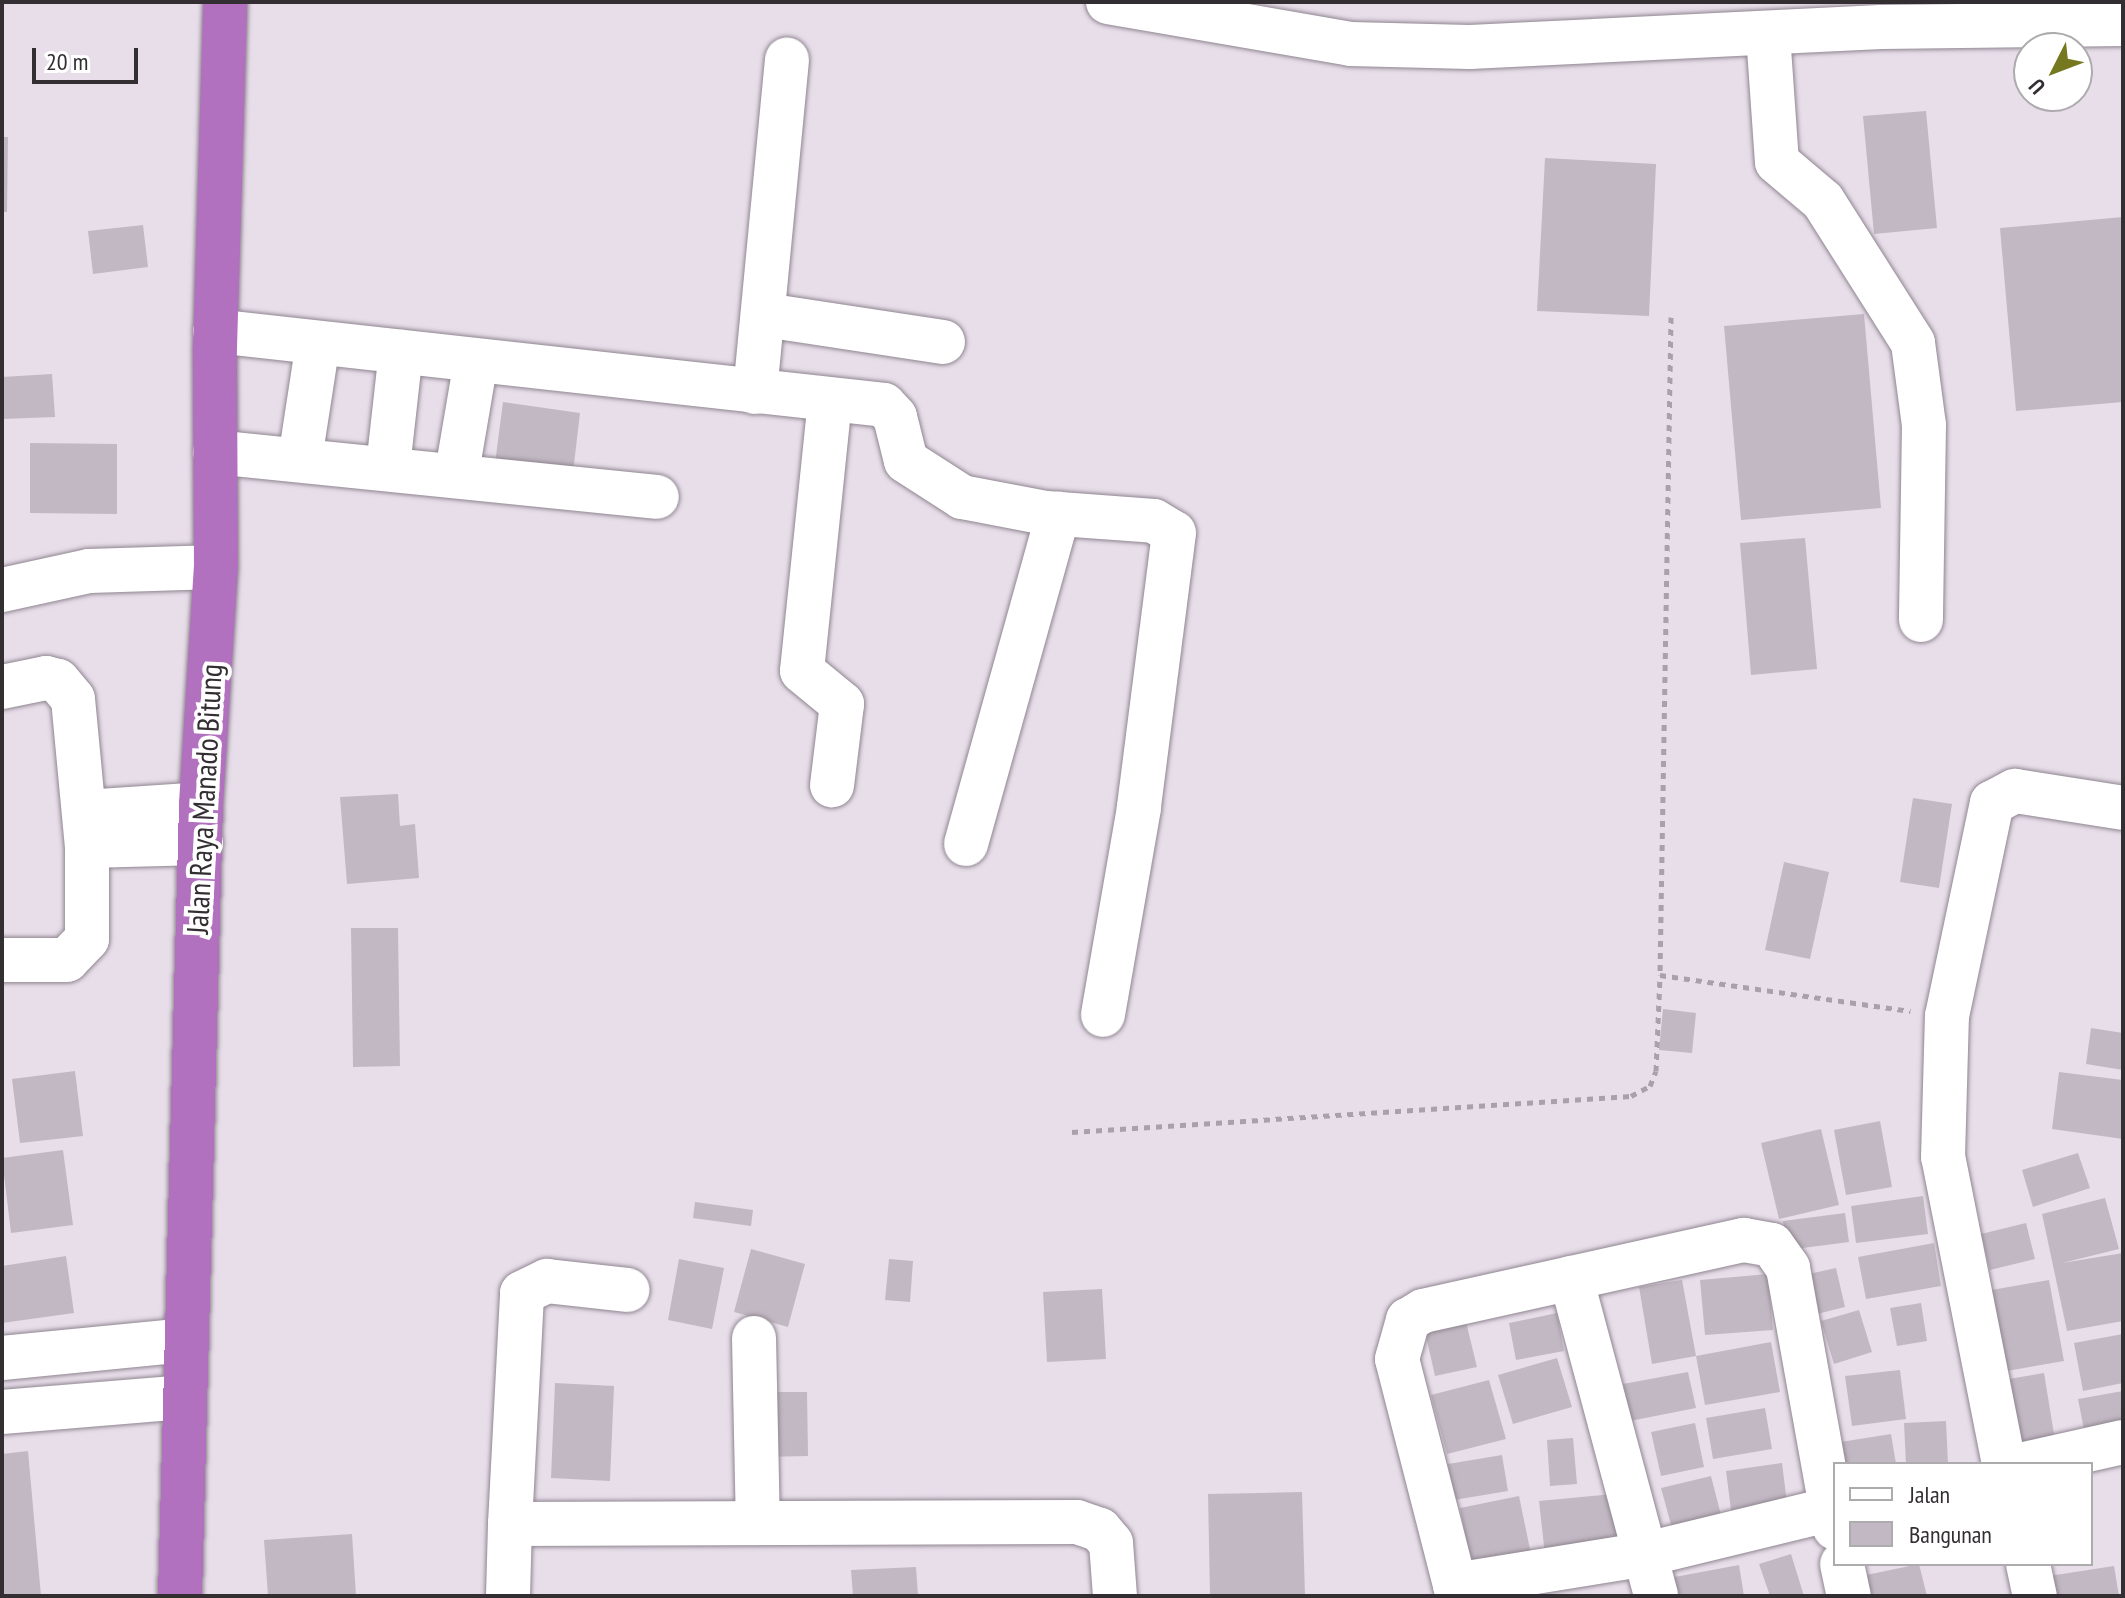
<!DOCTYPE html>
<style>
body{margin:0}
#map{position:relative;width:2125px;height:1598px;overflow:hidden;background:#e8deea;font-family:"PT Sans Narrow",sans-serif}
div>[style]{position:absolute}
.building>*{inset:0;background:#c2b8c3}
.path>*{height:5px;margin-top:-2.5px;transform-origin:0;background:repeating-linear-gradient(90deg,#a8a0aa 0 6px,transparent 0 12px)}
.roads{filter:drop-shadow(0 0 2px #8f8691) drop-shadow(0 0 2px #8f8691)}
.minor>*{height:44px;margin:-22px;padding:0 22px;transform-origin:22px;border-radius:22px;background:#fff}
.highway>*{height:44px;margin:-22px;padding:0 22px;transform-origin:22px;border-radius:22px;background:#b271bf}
span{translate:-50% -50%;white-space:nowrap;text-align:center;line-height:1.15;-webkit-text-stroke:8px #fff;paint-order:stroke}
.street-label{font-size:30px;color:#322e32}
.frame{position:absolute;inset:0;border:4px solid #322e32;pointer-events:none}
.legend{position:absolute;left:1833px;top:1462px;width:260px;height:104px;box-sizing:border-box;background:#fff;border:2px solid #adabad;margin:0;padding:10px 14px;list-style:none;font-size:24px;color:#322e32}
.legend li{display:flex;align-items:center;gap:16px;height:40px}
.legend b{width:40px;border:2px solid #adabad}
.north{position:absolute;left:2013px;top:32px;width:80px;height:80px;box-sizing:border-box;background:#fff;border:2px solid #adabad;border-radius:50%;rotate:228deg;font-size:22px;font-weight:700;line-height:32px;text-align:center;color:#322e32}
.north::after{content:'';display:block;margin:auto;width:28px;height:36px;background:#767820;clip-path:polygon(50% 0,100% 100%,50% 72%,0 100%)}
.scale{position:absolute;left:32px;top:48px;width:106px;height:36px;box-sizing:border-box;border:4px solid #322e32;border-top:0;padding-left:10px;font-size:24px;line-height:28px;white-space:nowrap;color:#322e32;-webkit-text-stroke:6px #fff;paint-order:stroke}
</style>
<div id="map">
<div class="building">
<div style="clip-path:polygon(1926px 111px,1937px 228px,1874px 234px,1863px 116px)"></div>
<div style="clip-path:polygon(2px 137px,8px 137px,7px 212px,2px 212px)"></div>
<div style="clip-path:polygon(1545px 158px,1656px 164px,1649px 316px,1537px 311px)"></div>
<div style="clip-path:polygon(2123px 217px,2123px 402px,2016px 411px,2000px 228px)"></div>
<div style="clip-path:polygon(143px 225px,148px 267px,93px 274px,88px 231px)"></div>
<div style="clip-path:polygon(1864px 314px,1881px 508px,1741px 520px,1724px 326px)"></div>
<div style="clip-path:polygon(52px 374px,55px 417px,2px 419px,2px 377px)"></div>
<div style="clip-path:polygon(503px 402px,580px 413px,572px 481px,494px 471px)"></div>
<div style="clip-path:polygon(30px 443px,117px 444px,117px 514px,30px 513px)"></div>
<div style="clip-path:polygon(1805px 538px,1817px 669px,1751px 675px,1740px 543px)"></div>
<div style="clip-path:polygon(398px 794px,400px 826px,415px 824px,419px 878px,347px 884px,340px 797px)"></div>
<div style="clip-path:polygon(1913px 798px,1952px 804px,1939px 888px,1900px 882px)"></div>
<div style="clip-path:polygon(1784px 862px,1829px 872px,1810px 959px,1765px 950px)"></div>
<div style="clip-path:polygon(351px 928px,398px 928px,400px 1066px,353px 1067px)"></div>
<div style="clip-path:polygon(1663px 1009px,1696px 1013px,1692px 1053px,1659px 1050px)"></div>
<div style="clip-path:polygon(2091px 1028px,2123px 1033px,2123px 1070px,2086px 1064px)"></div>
<div style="clip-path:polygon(75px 1071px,83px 1136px,20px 1143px,12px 1079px)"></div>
<div style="clip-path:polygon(2059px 1072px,2123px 1080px,2123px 1139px,2052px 1129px)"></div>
<div style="clip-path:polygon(1880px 1121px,1892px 1187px,1846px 1195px,1834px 1130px)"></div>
<div style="clip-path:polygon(1821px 1129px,1839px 1205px,1779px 1219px,1761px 1143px)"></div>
<div style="clip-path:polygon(63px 1150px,73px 1225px,11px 1233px,2px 1158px)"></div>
<div style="clip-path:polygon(2078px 1153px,2090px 1188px,2033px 1207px,2022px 1170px)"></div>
<div style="clip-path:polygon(1923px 1196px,1928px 1234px,1856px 1243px,1851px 1206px)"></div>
<div style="clip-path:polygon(2105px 1198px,2119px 1249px,2062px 1263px,2123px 1253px,2123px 1321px,2067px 1331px,2042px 1214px)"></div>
<div style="clip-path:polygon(695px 1202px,753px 1210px,751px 1226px,693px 1218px)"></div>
<div style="clip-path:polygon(1845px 1213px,1849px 1242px,1787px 1250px,1783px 1221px)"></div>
<div style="clip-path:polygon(2026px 1223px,2035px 1259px,1990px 1270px,1981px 1234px)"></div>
<div style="clip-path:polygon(1934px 1243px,1941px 1286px,1866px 1299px,1858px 1257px)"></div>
<div style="clip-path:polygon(751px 1249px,805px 1264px,788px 1327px,734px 1312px)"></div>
<div style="clip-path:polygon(66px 1256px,74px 1313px,2px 1323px,2px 1266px)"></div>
<div style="clip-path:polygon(679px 1259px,724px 1268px,712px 1329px,668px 1320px)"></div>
<div style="clip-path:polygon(889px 1259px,913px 1261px,910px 1302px,885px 1300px)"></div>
<div style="clip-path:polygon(1836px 1268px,1845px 1307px,1813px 1315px,1804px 1275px)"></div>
<div style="clip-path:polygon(1768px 1274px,1773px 1330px,1705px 1335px,1700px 1280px)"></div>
<div style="clip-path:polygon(1682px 1280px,1696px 1356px,1652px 1364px,1639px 1287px)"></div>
<div style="clip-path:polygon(2049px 1280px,2064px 1361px,2001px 1372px,1986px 1291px)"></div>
<div style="clip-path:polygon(1102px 1289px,1106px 1359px,1047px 1362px,1043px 1292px)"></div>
<div style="clip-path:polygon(1921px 1303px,1927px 1341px,1897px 1346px,1890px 1308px)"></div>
<div style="clip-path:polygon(1859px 1310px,1872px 1352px,1834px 1364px,1821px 1321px)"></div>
<div style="clip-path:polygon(1557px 1313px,1564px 1351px,1516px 1360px,1509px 1323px)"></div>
<div style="clip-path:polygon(1464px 1314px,1477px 1367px,1435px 1376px,1423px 1323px)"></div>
<div style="clip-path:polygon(2123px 1334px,2123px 1383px,2083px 1391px,2074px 1343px)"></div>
<div style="clip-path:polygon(1771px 1342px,1780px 1392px,1705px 1405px,1696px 1356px)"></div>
<div style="clip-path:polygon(1557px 1358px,1572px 1407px,1513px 1424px,1498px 1375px)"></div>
<div style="clip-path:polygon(1900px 1370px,1906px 1419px,1852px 1426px,1845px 1376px)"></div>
<div style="clip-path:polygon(1688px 1372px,1696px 1408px,1630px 1421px,1623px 1384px)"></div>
<div style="clip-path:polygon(2044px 1373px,2055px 1440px,2015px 1447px,2003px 1380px)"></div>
<div style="clip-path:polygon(1489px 1380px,1506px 1439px,1447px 1454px,1431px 1395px)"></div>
<div style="clip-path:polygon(555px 1383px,614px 1386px,610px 1481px,551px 1478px)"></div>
<div style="clip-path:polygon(2123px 1391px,2123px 1429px,2085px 1435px,2078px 1399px)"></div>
<div style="clip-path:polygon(757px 1392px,807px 1392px,808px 1456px,758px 1457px)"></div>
<div style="clip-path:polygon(1765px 1408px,1772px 1449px,1713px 1459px,1706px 1418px)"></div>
<div style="clip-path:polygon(1946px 1421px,1948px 1464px,1906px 1464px,1904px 1423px)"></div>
<div style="clip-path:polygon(1695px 1423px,1704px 1467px,1661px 1476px,1651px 1432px)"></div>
<div style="clip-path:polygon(1891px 1434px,1896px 1464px,1835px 1464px,1828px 1444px)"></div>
<div style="clip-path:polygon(1573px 1438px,1577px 1484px,1550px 1486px,1547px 1440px)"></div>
<div style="clip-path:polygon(28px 1451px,41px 1596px,2px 1596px,2px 1454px)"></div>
<div style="clip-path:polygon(1502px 1455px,1508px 1491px,1454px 1500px,1448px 1464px)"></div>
<div style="clip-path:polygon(1782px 1463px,1787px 1503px,1731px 1510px,1726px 1471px)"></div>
<div style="clip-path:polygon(1711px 1476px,1722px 1519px,1673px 1532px,1661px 1488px)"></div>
<div style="clip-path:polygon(1302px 1492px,1305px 1596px,1210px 1596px,1208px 1494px)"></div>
<div style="clip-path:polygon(1613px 1494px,1619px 1547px,1545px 1555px,1539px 1501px)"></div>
<div style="clip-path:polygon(1519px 1496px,1532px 1559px,1472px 1571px,1460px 1508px)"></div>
<div style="clip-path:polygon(352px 1534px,356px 1596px,268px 1596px,264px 1540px)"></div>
<div style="clip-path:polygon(1791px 1554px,1804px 1596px,1770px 1596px,1759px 1564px)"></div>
<div style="clip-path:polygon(1919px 1564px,1927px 1596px,1862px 1596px,1857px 1577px)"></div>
<div style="clip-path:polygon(1739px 1565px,1744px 1596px,1672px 1596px,1669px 1578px)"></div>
<div style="clip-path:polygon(2114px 1566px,2119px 1596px,2053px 1596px,2049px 1576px)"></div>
<div style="clip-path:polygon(916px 1567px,918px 1596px,853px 1596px,851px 1570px)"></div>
</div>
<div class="path">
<div style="left:1671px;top:317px;width:658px;rotate:90.96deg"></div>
<div style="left:1660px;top:975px;width:253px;rotate:8.2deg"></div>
<div style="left:1072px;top:1132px;width:560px;rotate:-3.68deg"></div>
<div style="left:1631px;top:1096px;width:21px;rotate:-28deg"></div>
<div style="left:1650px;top:1086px;width:16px;rotate:-68deg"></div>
<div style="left:1656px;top:1071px;width:96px;rotate:-87.6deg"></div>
</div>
<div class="roads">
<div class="minor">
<div style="left:1108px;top:2px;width:246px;rotate:9.8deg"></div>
<div style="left:1350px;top:44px;width:120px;rotate:1.4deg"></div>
<div style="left:1470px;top:47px;width:411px;rotate:-2.8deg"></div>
<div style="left:1881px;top:27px;width:242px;rotate:-0.7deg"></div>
<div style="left:1768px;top:34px;width:128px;rotate:86deg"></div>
<div style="left:1777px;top:162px;width:60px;rotate:40.3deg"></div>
<div style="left:1823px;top:201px;width:168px;rotate:57.6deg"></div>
<div style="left:1913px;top:343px;width:83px;rotate:82.4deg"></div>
<div style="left:1924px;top:425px;width:195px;rotate:90.9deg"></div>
<div style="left:765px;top:315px;width:180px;rotate:8.6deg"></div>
<div style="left:215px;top:331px;width:673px;rotate:6.31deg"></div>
<div style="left:884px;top:405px;width:16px;rotate:47deg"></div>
<div style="left:895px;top:417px;width:45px;rotate:76deg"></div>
<div style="left:906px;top:461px;width:67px;rotate:32.7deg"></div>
<div style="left:962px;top:497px;width:86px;rotate:10.8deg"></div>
<div style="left:1046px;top:513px;width:108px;rotate:4.2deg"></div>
<div style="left:1154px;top:521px;width:23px;rotate:31deg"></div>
<div style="left:1174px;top:533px;width:277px;rotate:97.3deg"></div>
<div style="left:1139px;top:808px;width:210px;rotate:99.9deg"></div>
<div style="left:755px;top:392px;width:334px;rotate:-84.5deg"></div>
<div style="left:830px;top:400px;width:272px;rotate:95.9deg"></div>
<div style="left:802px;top:671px;width:52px;rotate:39.5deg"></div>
<div style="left:842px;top:704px;width:82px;rotate:97deg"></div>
<div style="left:215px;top:452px;width:444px;rotate:5.8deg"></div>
<div style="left:300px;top:459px;width:117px;rotate:-81.2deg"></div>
<div style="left:388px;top:467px;width:116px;rotate:-83.6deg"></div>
<div style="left:457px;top:472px;width:113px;rotate:-80.3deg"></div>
<div style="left:2px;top:590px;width:89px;rotate:-12.3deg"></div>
<div style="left:89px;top:571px;width:127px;rotate:-1.8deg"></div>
<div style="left:2px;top:687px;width:45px;rotate:-11.6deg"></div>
<div style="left:46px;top:678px;width:12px;rotate:14deg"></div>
<div style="left:58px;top:681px;width:23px;rotate:50deg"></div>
<div style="left:73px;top:699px;width:148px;rotate:84.6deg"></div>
<div style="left:87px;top:846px;width:93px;rotate:90deg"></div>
<div style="left:87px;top:939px;width:29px;rotate:134deg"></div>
<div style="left:67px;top:960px;width:65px;rotate:180deg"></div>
<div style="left:85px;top:812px;width:116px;rotate:-3.9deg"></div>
<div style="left:966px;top:844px;width:343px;rotate:-74.4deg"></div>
<div style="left:87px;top:846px;width:114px;rotate:-1.5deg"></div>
<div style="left:1571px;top:1278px;width:329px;rotate:75deg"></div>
<div style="left:754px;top:1338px;width:185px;rotate:88.8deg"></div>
<div style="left:2px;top:1358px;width:184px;rotate:-5.6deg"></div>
<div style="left:2px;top:1412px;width:182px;rotate:-4.7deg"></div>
<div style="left:2004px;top:1464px;width:313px;rotate:-101.2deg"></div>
<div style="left:1943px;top:1157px;width:141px;rotate:-88.4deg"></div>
<div style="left:1947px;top:1016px;width:218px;rotate:-78.1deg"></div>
<div style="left:1992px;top:803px;width:26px;rotate:-28deg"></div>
<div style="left:2015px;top:791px;width:109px;rotate:8.9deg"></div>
<div style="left:2025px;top:1464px;width:100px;rotate:-12.7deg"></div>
<div style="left:510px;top:1524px;width:231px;rotate:-87deg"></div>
<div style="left:522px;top:1293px;width:28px;rotate:-26deg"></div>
<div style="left:547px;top:1281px;width:81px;rotate:6.4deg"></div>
<div style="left:1842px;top:1564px;width:33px;rotate:78deg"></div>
<div style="left:2028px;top:1564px;width:33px;rotate:78deg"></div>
<div style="left:1455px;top:1585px;width:233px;rotate:-104.4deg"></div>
<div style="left:1397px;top:1359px;width:41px;rotate:-74.2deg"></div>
<div style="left:1408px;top:1320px;width:17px;rotate:-31deg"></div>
<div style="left:1423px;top:1311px;width:329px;rotate:-12.5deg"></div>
<div style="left:1744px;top:1240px;width:28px;rotate:10deg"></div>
<div style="left:1772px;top:1245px;width:28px;rotate:55deg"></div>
<div style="left:1788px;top:1268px;width:264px;rotate:79.8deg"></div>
<div style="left:508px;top:1596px;width:72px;rotate:-88.4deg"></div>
<div style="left:510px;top:1524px;width:567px;rotate:-0.2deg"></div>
<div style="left:1077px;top:1522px;width:24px;rotate:19deg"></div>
<div style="left:1100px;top:1530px;width:17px;rotate:50deg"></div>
<div style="left:1111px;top:1543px;width:53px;rotate:85.7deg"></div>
<div style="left:1458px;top:1596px;width:11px;rotate:-105deg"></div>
<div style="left:1455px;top:1585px;width:194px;rotate:-9.2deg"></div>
<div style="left:1647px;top:1554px;width:194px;rotate:-13.7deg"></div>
</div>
<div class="highway">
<div style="left:180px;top:1596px;width:792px;rotate:-88.48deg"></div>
<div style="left:201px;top:804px;width:237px;rotate:-86.4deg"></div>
<div style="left:216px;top:567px;width:220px;rotate:-90.3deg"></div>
<div style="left:215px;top:347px;width:345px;rotate:-88.3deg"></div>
</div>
</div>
<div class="street-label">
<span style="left:204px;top:799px;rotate:-87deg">Jalan Raya Manado Bitung</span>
</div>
<div class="frame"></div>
<ul class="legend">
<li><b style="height:10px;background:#fff"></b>Jalan</li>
<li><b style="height:22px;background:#c2b8c3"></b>Bangunan</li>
</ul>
<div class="north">U</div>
<div class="scale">20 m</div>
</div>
